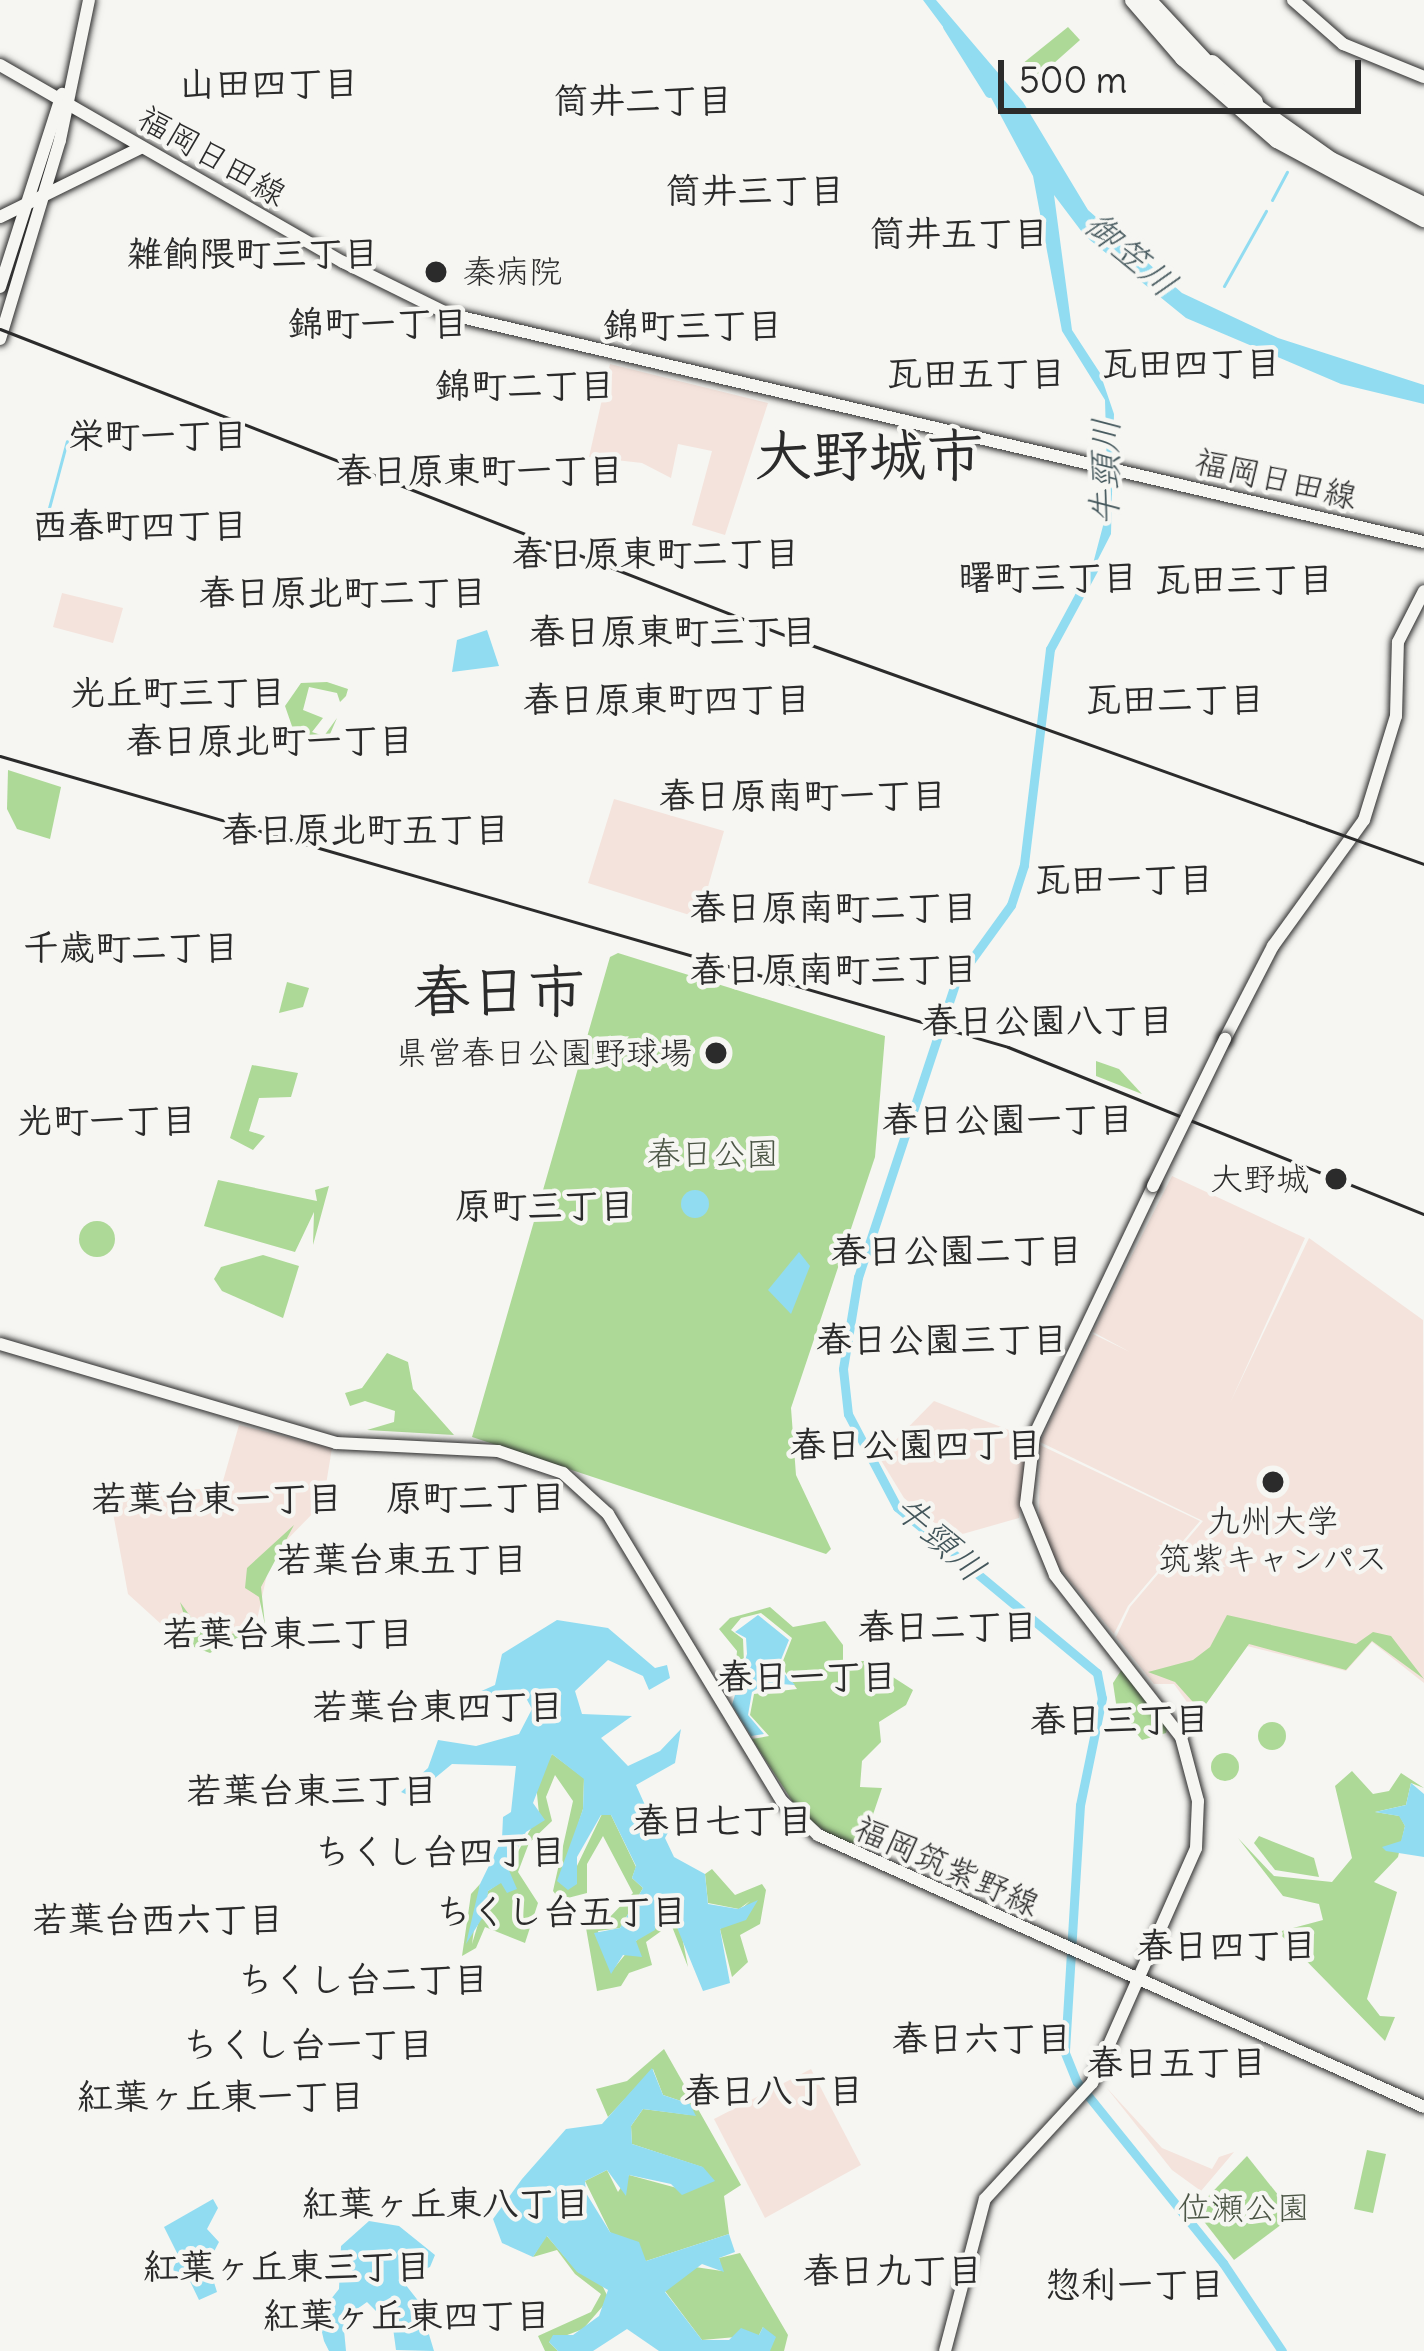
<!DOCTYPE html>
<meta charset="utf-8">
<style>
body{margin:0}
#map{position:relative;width:1424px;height:2351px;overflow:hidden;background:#f6f6f2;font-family:Delius,"Klee One",sans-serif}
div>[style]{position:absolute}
.built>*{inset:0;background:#f4e3dc}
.green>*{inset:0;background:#add997}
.round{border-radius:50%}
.water>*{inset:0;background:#91dcf1}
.stream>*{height:3px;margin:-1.5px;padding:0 1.5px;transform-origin:1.5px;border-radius:1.5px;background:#91dcf1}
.river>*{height:9px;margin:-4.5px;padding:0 4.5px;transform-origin:4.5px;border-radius:4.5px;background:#91dcf1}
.roads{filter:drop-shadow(0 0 3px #2b2b2b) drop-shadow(0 0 3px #2b2b2b)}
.major>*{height:12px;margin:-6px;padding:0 6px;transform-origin:6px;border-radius:6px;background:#f6f6f2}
.highway>*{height:16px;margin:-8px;padding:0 8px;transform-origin:8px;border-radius:8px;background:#f6f6f2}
.rail>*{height:3px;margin:-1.5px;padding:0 1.5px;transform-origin:1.5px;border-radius:1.5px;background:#2b2b2b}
.bridges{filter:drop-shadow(0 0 3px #2b2b2b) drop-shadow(0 0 3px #2b2b2b)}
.major-bridge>*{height:12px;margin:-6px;padding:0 6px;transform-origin:6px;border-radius:6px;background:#f6f6f2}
.dots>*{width:33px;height:33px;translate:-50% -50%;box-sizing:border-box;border:6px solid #f6f6f2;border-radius:50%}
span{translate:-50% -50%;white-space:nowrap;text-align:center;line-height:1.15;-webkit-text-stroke:9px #f6f6f2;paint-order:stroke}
.street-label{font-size:33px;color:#2b2b2b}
.poi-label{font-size:33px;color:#2b2b2b}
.left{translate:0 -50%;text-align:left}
.right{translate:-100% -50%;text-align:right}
.park-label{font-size:33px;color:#4c5646}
.neighbourhood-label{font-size:36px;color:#2b2b2b;font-weight:700}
.water-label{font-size:36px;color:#44575c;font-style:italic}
.town-label{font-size:57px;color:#2b2b2b;font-weight:700}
.scale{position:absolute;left:998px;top:60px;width:363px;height:54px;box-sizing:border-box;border:6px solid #2b2b2b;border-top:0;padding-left:15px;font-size:36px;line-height:42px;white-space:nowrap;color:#2b2b2b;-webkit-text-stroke:9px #f6f6f2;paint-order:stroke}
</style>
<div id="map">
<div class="built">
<div style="clip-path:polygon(610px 364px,768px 403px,725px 535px,692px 525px,712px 451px,678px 444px,671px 478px,642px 463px,589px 457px)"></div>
<div style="clip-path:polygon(62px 593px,123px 608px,113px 643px,53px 627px)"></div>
<div style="clip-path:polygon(614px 799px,724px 831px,699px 918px,588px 883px)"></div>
<div style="clip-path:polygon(1172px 1176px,1305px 1238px,1230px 1403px,1309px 1238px,1423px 1320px,1424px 1683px,1372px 1642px,1346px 1671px,1247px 1646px,1197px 1716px,1174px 1684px,1154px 1684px,1116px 1637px,1130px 1607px,1203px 1521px,1040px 1442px,1093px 1334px,1130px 1352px,1093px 1332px)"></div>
<div style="clip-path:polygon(934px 1401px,1027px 1437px,1019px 1518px,952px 1537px,904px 1498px,879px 1457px)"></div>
<div style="clip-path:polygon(239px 1425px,332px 1448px,323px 1503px,271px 1556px,255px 1629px,220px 1644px,183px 1644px,128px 1594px,111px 1502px,114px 1489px,158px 1482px,162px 1491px,221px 1488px)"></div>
<div style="clip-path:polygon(1040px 1445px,1200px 1521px,1128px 1606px,1114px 1634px,1057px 1565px,1039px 1524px)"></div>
<div style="clip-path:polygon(811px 2069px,861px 2165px,765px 2218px,714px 2119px)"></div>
<div style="clip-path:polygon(1106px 2087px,1162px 2148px,1212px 2169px,1219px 2157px,1234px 2152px,1201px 2191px,1172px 2170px)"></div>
</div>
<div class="green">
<div style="clip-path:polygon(1068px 27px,1080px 40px,1035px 80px,1022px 64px)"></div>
<div style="clip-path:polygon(327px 682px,348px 689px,346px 696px,340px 702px,337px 693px,309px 687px,303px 710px,323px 718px,312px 732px,324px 736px,337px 718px,327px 741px,294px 732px,285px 706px,301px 683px)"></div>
<div style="clip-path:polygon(8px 770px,61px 787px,50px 839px,17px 829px,7px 809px)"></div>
<div style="clip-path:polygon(618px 953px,885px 1036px,875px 1157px,791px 1408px,796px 1475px,831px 1549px,826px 1554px,472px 1437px,610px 957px)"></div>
<div style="clip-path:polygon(287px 982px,309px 988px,303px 1007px,279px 1013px)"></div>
<div style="clip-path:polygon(1096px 1061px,1119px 1069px,1142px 1094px,1096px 1076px)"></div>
<div style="clip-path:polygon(252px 1065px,298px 1073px,291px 1097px,259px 1098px,249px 1131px,265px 1136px,253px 1150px,230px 1138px)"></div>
<div style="clip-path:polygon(218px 1180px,317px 1201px,315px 1190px,329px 1186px,313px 1245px,314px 1212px,295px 1252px,204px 1226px)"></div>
<div class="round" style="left:79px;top:1221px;width:36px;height:36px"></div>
<div style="clip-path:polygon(263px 1255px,299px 1266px,283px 1318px,222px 1291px,214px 1279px,221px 1267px)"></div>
<div style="clip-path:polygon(387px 1353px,408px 1362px,413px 1389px,454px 1435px,367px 1430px,394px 1422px,395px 1411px,365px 1401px,350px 1406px,345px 1393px,362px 1388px)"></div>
<div style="clip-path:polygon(294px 1525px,261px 1587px,265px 1625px,259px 1597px,245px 1588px,247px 1568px)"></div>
<div style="clip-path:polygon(180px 1602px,208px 1641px,258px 1626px,210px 1653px,194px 1647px)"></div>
<div style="clip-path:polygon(770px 1607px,793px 1627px,825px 1621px,843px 1645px,843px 1661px,868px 1661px,913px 1690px,906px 1705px,879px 1722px,881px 1742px,862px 1761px,860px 1787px,882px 1788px,863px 1844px,840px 1842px,800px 1813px,752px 1739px,769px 1736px,750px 1715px,754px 1694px,797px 1689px,781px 1666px,792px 1638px,761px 1613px,741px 1618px,731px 1630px,743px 1639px,744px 1663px,733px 1691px,737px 1651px,719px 1629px,730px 1618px)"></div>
<div style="clip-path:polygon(1227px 1615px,1356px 1644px,1373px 1632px,1391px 1636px,1424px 1679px,1372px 1641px,1346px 1670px,1249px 1644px,1201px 1711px,1175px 1682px,1148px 1672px,1193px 1660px,1210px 1647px)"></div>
<div style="clip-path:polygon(1122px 1669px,1169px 1721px,1166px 1733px,1142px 1740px,1117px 1710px,1113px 1683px)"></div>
<div class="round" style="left:1258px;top:1722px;width:28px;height:28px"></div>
<div class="round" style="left:1211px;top:1753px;width:28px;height:28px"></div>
<div style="clip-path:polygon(552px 1754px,584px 1778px,583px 1809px,562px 1875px,576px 1868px,602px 1814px,611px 1815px,636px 1867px,632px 1878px,643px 1888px,620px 1928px,598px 1931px,611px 1972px,667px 1903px,678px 1916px,688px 1967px,671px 1924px,646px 1942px,652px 1965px,629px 1973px,621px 1986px,597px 1991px,586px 1928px,590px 1918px,607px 1920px,633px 1893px,603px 1836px,587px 1864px,587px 1893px,560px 1900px,553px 1891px,573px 1801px,555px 1775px,546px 1797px,552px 1821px,529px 1843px,518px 1872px,538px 1903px,525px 1943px,485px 1927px,476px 1948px,462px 1956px,471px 1894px,480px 1884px,472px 1944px,488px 1891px,501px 1882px,539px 1814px,536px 1784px)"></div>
<div style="clip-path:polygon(1352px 1771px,1373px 1794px,1389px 1791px,1401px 1773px,1424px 1788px,1411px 1783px,1406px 1805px,1375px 1812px,1400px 1816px,1405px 1826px,1398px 1857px,1374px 1882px,1397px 1892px,1367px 1999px,1380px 2016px,1395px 2017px,1385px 2041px,1278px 1932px,1323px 1920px,1319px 1904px,1283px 1896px,1238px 1838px,1274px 1876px,1332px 1882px,1352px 1858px,1335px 1786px)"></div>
<div style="clip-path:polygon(1259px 1836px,1314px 1858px,1319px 1877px,1275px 1870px,1254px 1843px)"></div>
<div style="clip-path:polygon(712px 1869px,735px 1895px,762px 1884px,766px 1890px,760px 1924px,740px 1935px,748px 1962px,732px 1977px,720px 1929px,750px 1901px,739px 1909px,708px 1903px,705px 1874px)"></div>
<div style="clip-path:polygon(664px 2049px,741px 2185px,724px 2196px,729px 2234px,646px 2261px,610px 2232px,585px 2181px,607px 2170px,618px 2192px,629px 2175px,688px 2191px,699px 2186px,702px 2167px,632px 2144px,631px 2126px,643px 2109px,691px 2115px,690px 2104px,663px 2095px,653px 2069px,608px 2117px,596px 2089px,627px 2081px)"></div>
<div style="clip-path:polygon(1367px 2150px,1386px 2154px,1373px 2213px,1354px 2209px)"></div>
<div style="clip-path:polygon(1247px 2156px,1294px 2215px,1234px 2260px,1195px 2210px)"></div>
<div style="clip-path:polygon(546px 2235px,578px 2272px,601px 2283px,609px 2299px,583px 2329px,549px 2342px,558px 2351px,545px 2351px,538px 2336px,591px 2312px,601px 2294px,575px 2274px,557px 2250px,533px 2257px)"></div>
<div style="clip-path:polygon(740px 2253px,788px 2335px,784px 2351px,758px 2351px,770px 2350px,763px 2327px,759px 2335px,702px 2340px,665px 2291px,695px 2267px,722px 2271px,719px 2258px)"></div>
</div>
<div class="water">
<div style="clip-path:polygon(923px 0,936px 0,1023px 102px,1088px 210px,1182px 293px,1278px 338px,1424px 385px,1424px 404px,1341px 384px,1186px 318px,1085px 236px,1054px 195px,1072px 330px,1100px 373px,1114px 414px,1111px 534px,1090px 575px,1108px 507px,1105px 400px,1062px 331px,1033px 176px,979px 75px)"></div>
<div style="clip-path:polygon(487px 630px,499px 666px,452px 672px,457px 640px)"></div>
<div class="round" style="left:681px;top:1190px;width:28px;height:28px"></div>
<div style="clip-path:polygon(799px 1252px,810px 1266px,791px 1314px,768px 1290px)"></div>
<div style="clip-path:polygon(758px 1615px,789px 1640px,778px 1667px,795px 1685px,766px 1683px,752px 1692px,748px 1715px,764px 1734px,751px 1736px,732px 1705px,747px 1654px,746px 1638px,735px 1632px)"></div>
<div style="clip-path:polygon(557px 1620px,608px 1628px,655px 1668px,667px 1665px,670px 1678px,649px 1690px,643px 1676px,608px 1660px,575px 1691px,582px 1714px,632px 1716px,601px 1738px,628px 1766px,660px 1751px,681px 1729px,675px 1763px,636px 1785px,653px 1823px,670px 1829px,665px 1838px,674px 1857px,705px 1874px,708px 1904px,738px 1909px,758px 1900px,746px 1920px,720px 1929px,730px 1983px,703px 1991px,667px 1903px,657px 1910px,655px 1930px,636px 1941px,642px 1957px,623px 1955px,611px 1974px,594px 1933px,620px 1928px,643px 1888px,632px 1878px,636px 1866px,611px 1815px,601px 1815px,577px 1857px,577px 1884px,568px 1890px,557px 1881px,583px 1809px,584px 1779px,552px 1754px,533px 1803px,545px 1820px,526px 1832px,508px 1868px,517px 1889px,507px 1893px,501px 1883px,488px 1891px,486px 1912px,466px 1944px,480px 1884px,502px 1839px,503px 1817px,511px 1812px,516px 1766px,452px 1764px,412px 1797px,401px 1792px,428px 1768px,438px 1740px,476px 1746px,519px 1734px,532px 1709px,526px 1698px,500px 1695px,474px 1707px,459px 1701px,495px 1685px,502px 1654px)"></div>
<div style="clip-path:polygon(1411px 1783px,1424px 1794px,1424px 1857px,1386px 1851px,1382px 1847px,1401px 1841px,1405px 1826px,1399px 1816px,1375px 1812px,1406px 1805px)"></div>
<div style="clip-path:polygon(652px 2068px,663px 2095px,690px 2104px,696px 2116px,643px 2109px,631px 2126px,632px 2144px,703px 2167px,715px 2181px,682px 2195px,671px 2184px,629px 2175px,626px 2196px,607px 2170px,585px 2181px,586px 2193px,610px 2232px,639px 2242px,646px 2261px,729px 2234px,735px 2252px,719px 2258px,724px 2272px,702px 2264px,665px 2292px,702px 2340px,729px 2340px,741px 2328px,759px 2335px,763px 2327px,776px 2337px,770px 2351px,659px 2351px,627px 2329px,593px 2351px,558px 2351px,549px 2342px,553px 2335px,573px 2335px,599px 2316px,608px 2290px,577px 2272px,547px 2236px,533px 2257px,502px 2243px,493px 2219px,522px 2179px,566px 2129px,602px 2124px)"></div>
<div style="clip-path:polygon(213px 2199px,218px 2208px,207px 2229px,219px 2242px,208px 2263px,217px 2292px,199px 2300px,187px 2275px,172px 2270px,179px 2257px,164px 2227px)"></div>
<div style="clip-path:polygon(369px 2221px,399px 2226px,435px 2255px,430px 2267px,401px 2279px,435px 2322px,428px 2331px,434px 2351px,396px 2350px,393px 2328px,367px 2302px,343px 2319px,346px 2351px,329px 2351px,324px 2341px,318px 2315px,339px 2289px,341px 2246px)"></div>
</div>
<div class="stream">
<div style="left:1272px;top:200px;width:32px;rotate:-62deg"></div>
<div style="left:1224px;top:286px;width:86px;rotate:-60.8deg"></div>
<div style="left:42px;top:534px;width:96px;rotate:-75deg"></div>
</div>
<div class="river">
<div style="left:947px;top:26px;width:79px;rotate:57.9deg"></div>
<div style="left:1096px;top:564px;width:97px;rotate:118.4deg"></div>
<div style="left:1050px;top:649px;width:218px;rotate:96.9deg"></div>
<div style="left:1024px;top:865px;width:42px;rotate:108deg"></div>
<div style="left:1011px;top:905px;width:94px;rotate:125.9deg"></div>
<div style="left:956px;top:981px;width:312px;rotate:108.3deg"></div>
<div style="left:858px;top:1277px;width:93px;rotate:99.3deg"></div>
<div style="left:843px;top:1369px;width:45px;rotate:83.7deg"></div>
<div style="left:848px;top:1414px;width:105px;rotate:62.2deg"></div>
<div style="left:897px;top:1507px;width:260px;rotate:39.7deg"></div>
<div style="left:1097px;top:1673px;width:25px;rotate:79deg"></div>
<div style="left:1102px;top:1698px;width:109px;rotate:101.6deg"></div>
<div style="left:1080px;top:1805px;width:248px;rotate:93.5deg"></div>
<div style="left:1065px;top:2053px;width:31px;rotate:68deg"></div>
<div style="left:1077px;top:2082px;width:233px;rotate:51.1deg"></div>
<div style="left:1223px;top:2263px;width:106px;rotate:56.2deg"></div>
</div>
<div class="roads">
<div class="major">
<div style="left:1293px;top:0;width:67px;rotate:41.3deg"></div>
<div style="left:1343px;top:44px;width:87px;rotate:22.2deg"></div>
<div style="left:0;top:65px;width:396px;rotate:29.9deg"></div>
<div style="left:343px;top:262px;width:117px;rotate:26.3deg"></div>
<div style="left:448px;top:314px;width:1002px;rotate:13.15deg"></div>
<div style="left:0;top:217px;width:158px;rotate:-26.2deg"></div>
<div style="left:0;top:287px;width:203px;rotate:-72.2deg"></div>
<div style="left:0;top:339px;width:208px;rotate:-73.2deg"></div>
<div style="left:60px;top:140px;width:143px;rotate:-78.3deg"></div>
<div style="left:1225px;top:1039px;width:105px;rotate:-62.7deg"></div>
<div style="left:1273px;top:946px;width:155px;rotate:-54.2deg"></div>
<div style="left:1364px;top:820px;width:109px;rotate:-72.9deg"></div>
<div style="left:1396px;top:716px;width:74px;rotate:-88.5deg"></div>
<div style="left:1398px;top:642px;width:57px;rotate:-63deg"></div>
<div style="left:0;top:1344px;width:350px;rotate:16.4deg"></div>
<div style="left:336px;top:1443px;width:162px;rotate:2.8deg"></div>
<div style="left:498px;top:1451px;width:69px;rotate:18.7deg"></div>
<div style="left:563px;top:1473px;width:61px;rotate:42.3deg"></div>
<div style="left:608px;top:1514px;width:336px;rotate:58.8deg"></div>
<div style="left:782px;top:1801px;width:50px;rotate:43.4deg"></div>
<div style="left:818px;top:1835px;width:664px;rotate:24.17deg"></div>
<div style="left:945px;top:2351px;width:157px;rotate:-75.3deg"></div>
<div style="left:985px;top:2199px;width:158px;rotate:-47.3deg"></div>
<div style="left:1092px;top:2083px;width:257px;rotate:-66.1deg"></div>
<div style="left:1196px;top:1848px;width:47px;rotate:-87.6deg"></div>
<div style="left:1198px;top:1801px;width:66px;rotate:-104.9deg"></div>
<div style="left:1181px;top:1737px;width:205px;rotate:-127.9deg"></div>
<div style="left:1055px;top:1575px;width:77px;rotate:-112.2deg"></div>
<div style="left:1026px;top:1504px;width:68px;rotate:-83.3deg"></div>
<div style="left:1034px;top:1436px;width:277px;rotate:-64.5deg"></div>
</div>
<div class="highway">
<div style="left:1133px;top:0;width:77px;rotate:49.2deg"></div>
<div style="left:1183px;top:58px;width:125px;rotate:41.1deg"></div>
<div style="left:1277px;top:140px;width:167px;rotate:28.3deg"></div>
<div style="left:1148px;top:0;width:101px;rotate:47deg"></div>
<div style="left:1212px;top:63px;width:58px;rotate:42.2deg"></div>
<div style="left:1245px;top:99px;width:105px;rotate:35.3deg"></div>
<div style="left:1331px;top:160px;width:103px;rotate:25.8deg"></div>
</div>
</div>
<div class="rail">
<div style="left:0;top:329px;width:856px;rotate:21.32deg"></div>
<div style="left:797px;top:640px;width:666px;rotate:19.66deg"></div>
<div style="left:0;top:756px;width:1049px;rotate:16.1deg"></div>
<div style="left:1008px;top:1047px;width:448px;rotate:21.9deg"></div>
</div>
<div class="bridges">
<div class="major-bridge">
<div style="left:1153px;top:1186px;width:164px;rotate:-63.9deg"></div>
</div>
</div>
<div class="dots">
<div style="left:436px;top:272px;background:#2b2b2b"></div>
<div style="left:716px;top:1053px;background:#2b2b2b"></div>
<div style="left:1336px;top:1179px;background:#2b2b2b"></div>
<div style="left:1273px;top:1482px;background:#2b2b2b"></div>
</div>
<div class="street-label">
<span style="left:212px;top:156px;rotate:30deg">福岡日田線</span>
<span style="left:1276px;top:479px;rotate:13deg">福岡日田線</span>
<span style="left:947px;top:1866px;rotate:24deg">福岡筑紫野線</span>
</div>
<div class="poi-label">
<span class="left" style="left:463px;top:272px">秦病院</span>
<span class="right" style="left:692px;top:1053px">県営春日公園野球場</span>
<span class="right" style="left:1309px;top:1179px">大野城</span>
<span style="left:1273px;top:1540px">九州大学<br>筑紫キャンパス</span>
</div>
<div class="park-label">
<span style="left:713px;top:1154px">春日公園</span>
<span style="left:1244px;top:2208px">位瀬公園</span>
</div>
<div class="neighbourhood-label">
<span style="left:269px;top:84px">山田四丁目</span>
<span style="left:643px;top:101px">筒井二丁目</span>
<span style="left:755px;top:191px">筒井三丁目</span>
<span style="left:959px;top:234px">筒井五丁目</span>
<span style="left:253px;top:254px">雑餉隈町三丁目</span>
<span style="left:378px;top:324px">錦町一丁目</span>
<span style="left:693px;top:326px">錦町三丁目</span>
<span style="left:1191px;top:364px">瓦田四丁目</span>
<span style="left:976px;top:374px">瓦田五丁目</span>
<span style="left:525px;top:386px">錦町二丁目</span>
<span style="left:158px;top:436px">栄町一丁目</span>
<span style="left:480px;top:471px">春日原東町一丁目</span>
<span style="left:140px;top:526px">西春町四丁目</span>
<span style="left:656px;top:554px">春日原東町二丁目</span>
<span style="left:1048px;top:578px">曙町三丁目</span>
<span style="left:1244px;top:580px">瓦田三丁目</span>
<span style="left:343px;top:593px">春日原北町二丁目</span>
<span style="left:673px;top:632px">春日原東町三丁目</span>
<span style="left:178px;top:693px">光丘町三丁目</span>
<span style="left:667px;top:700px">春日原東町四丁目</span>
<span style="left:1175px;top:700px">瓦田二丁目</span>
<span style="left:270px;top:741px">春日原北町一丁目</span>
<span style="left:803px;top:796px">春日原南町一丁目</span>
<span style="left:366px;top:830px">春日原北町五丁目</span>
<span style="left:1124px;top:880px">瓦田一丁目</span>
<span style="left:834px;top:908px">春日原南町二丁目</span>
<span style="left:131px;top:948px">千歳町二丁目</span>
<span style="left:834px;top:970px">春日原南町三丁目</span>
<span style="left:1048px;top:1021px">春日公園八丁目</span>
<span style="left:1008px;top:1120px">春日公園一丁目</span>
<span style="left:107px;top:1121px">光町一丁目</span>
<span style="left:545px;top:1206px">原町三丁目</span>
<span style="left:957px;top:1251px">春日公園二丁目</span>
<span style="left:942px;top:1340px">春日公園三丁目</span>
<span style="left:916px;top:1445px">春日公園四丁目</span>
<span style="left:476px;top:1498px">原町二丁目</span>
<span style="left:217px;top:1499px">若葉台東一丁目</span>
<span style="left:402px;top:1560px">若葉台東五丁目</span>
<span style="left:948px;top:1627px">春日二丁目</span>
<span style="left:288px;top:1634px">若葉台東二丁目</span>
<span style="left:807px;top:1677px">春日一丁目</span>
<span style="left:438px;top:1707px">若葉台東四丁目</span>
<span style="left:1120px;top:1720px">春日三丁目</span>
<span style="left:312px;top:1791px">若葉台東三丁目</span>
<span style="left:723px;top:1821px">春日七丁目</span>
<span style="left:440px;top:1852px">ちくし台四丁目</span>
<span style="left:561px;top:1912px">ちくし台五丁目</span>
<span style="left:158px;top:1920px">若葉台西六丁目</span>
<span style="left:1227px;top:1946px">春日四丁目</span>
<span style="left:363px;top:1980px">ちくし台二丁目</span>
<span style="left:982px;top:2039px">春日六丁目</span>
<span style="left:308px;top:2045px">ちくし台一丁目</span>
<span style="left:1177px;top:2063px">春日五丁目</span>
<span style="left:774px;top:2091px">春日八丁目</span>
<span style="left:221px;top:2097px">紅葉ヶ丘東一丁目</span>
<span style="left:446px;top:2204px">紅葉ヶ丘東八丁目</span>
<span style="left:287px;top:2267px">紅葉ヶ丘東三丁目</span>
<span style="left:893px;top:2271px">春日九丁目</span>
<span style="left:1135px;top:2285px">惣利一丁目</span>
<span style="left:407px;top:2316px">紅葉ヶ丘東四丁目</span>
</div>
<div class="water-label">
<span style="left:1131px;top:254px;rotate:41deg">御笠川</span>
<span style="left:1105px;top:472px;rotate:-89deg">牛頸川</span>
<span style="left:940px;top:1538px;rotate:43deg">牛頸川</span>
</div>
<div class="town-label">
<span style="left:869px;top:455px">大野城市</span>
<span style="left:499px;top:991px">春日市</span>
</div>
<div class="scale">500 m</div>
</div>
